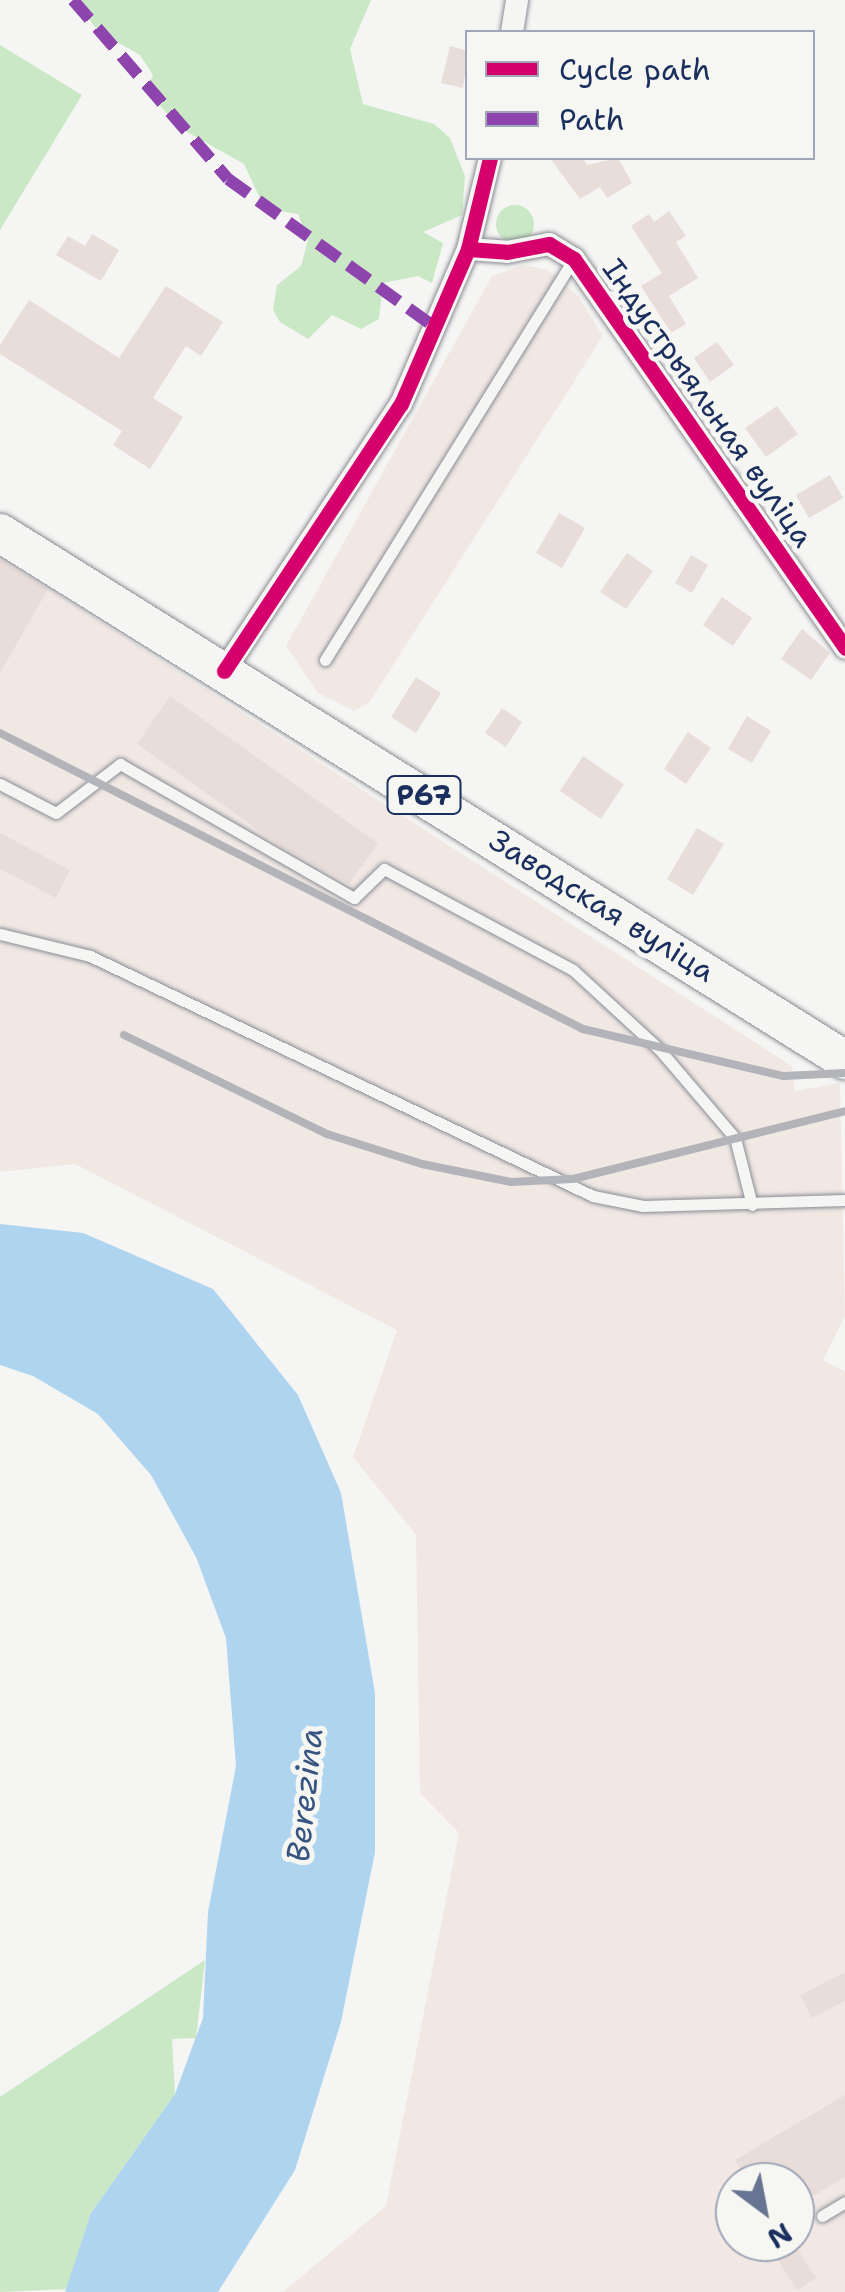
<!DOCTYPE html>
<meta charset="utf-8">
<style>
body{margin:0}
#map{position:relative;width:845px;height:2292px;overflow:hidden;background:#f5f5f3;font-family:"Shantell Sans",sans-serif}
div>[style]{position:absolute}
.built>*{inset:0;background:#f1e8e4}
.green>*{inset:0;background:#cae8c6}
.round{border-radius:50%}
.water>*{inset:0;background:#aed4ef}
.building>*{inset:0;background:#e8ddd9}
.roads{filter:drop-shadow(0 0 2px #898d95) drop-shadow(0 0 2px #898d95)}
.lane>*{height:11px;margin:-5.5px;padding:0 5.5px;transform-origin:5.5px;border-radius:5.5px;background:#f5f5f3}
.street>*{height:22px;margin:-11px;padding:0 11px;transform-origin:11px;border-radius:11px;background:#f5f5f3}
.primary>*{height:38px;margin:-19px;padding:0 19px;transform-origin:19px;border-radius:19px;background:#f5f5f3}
.rail>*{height:8px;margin:-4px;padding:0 4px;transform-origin:4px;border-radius:4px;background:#b2b4b9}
.quiet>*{height:12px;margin-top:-6px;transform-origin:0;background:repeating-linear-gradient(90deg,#8e44ad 0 25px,transparent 0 37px)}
.cycleway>*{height:15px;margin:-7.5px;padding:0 7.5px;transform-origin:7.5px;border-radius:7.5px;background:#d6006c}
span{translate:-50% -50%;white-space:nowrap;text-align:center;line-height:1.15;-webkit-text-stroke:10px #f6f6f2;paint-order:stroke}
.shield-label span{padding:2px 8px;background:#f6f6f2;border:2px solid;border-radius:8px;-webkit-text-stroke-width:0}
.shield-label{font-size:28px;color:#1b2f5e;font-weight:700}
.street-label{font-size:30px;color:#1b2f5e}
.water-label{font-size:32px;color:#385582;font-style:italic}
.legend{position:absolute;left:465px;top:30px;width:350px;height:130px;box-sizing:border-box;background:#f6f6f2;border:2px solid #9ea6b7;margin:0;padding:12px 18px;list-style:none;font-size:30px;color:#1b2f5e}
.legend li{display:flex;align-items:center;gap:20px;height:50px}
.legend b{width:50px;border:2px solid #9ea6b7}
.north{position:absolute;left:715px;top:2162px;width:100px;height:100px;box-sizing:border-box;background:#f6f6f2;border:2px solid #9ea6b7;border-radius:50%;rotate:148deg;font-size:28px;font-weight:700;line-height:40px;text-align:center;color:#1b2f5e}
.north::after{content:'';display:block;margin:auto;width:35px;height:45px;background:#677492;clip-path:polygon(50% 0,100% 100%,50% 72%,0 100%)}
</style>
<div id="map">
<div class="built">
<div style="clip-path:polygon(523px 265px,548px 270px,578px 296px,603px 336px,369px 703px,354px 711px,318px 693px,286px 646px,492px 276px)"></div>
<div style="clip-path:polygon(evenodd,0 557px,792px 1066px,795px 1091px,840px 1083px,845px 1316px,823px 1360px,845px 1372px,845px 2292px,283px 2292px,386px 2206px,459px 1833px,420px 1793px,416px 1535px,353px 1457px,397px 1330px,75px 1164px,0 1172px,0 557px,735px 2182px,795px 2182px,795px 2242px,735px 2242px,735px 2182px)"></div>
</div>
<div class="green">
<div style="clip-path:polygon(74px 0,371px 0,350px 49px,363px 104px,434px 124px,450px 138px,465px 176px,462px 215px,423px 232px,443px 243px,432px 283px,418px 276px,383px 283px,379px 319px,361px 329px,332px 315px,308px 339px,280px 322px,273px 310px,277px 285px,301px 266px,308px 240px,298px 214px,265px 209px,244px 164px,180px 128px,154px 99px,148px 86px,153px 75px,140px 55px,98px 31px)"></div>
<div style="clip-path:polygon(0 45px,82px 95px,0 230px)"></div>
<div class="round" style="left:496px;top:205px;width:38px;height:38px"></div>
<div style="clip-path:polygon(205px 1960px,196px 2038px,172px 2039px,175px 2094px,91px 2213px,68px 2289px,0 2292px,0 2097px)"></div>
</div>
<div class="water">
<div style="clip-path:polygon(0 1224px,83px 1233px,213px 1289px,298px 1395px,341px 1493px,375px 1693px,375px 1852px,341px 2022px,295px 2170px,218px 2292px,65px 2292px,91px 2213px,175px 2094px,203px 2018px,208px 1912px,236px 1766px,226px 1638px,196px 1557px,151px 1475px,98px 1414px,33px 1376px,0 1365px)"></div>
</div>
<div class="building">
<div style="clip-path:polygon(450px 46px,468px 51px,463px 88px,441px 83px)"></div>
<div style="clip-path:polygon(550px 158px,583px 158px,587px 165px,618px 158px,632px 183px,607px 198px,600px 187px,580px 199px)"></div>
<div style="clip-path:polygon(669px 211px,686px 236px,676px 242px,698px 278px,669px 296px,686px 324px,671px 333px,641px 286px,662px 273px,631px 226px,649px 214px,654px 222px)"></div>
<div style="clip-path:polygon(92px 234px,119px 250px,101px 281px,56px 255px,68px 236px,85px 246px)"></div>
<div style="clip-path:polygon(166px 286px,223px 322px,201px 356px,186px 346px,153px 398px,183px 417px,150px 469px,113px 445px,122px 431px,0 354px,0 345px,29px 300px,119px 358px)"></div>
<div style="clip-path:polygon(717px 342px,734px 365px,710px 382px,694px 358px)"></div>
<div style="clip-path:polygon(777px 406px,798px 434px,766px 457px,745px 428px)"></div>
<div style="clip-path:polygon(830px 475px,843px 498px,809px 518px,796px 495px)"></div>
<div style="clip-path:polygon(559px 513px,585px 528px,562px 568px,536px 553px)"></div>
<div style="clip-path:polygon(627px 553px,653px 571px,626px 609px,600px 592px)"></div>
<div style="clip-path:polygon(691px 555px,708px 565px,692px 593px,675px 583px)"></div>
<div style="clip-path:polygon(0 560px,48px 589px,0 673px)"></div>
<div style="clip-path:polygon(722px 597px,752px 618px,733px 646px,703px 625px)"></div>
<div style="clip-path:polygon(802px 629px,830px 653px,811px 680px,781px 659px)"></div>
<div style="clip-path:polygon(416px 677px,441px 693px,416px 733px,391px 717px)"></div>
<div style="clip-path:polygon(170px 696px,378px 843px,349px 884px,278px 844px,137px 744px)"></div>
<div style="clip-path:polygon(502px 708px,522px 722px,506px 747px,485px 733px)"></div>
<div style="clip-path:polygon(747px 716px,771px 731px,752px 763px,728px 749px)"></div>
<div style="clip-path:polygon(688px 732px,711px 748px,686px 784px,664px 769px)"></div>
<div style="clip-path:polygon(583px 756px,624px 784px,601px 819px,560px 791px)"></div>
<div style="clip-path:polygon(697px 828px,724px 844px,693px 895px,667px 879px)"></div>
<div style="clip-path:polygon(0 833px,70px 870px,56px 898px,0 869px)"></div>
<div style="clip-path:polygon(845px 1972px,845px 2001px,812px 2018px,800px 1995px)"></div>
<div style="clip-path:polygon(845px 2095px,845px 2177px,795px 2207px,795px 2182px,748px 2182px,735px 2160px)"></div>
<div style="clip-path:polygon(781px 2242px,793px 2242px,816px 2278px,797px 2290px,771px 2249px)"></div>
</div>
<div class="roads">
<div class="lane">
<div style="left:325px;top:660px;width:472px;rotate:-58.2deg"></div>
<div style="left:0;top:784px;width:63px;rotate:27.4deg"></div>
<div style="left:56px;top:813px;width:81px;rotate:-37.4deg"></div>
<div style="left:120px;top:764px;width:270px;rotate:29.8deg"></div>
<div style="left:354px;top:898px;width:42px;rotate:-44deg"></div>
<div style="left:384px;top:869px;width:214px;rotate:28.1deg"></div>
<div style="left:573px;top:970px;width:117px;rotate:42.6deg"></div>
<div style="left:659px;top:1049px;width:117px;rotate:49.5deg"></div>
<div style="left:735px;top:1138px;width:69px;rotate:75.8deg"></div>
<div style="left:0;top:934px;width:93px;rotate:13.7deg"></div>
<div style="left:90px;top:956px;width:557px;rotate:25.51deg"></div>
<div style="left:593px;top:1196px;width:51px;rotate:11.3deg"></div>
<div style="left:643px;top:1206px;width:202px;rotate:-1.7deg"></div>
<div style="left:822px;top:2216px;width:27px;rotate:-31deg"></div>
</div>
<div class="street">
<div style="left:512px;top:32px;width:32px;rotate:-81deg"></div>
<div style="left:490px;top:158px;width:94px;rotate:103.6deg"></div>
<div style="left:468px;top:249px;width:39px;rotate:4deg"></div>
<div style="left:507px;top:252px;width:43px;rotate:-10.8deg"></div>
<div style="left:549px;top:244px;width:29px;rotate:31deg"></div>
<div style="left:574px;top:259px;width:474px;rotate:55.1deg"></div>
<div style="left:224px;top:671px;width:320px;rotate:-56.5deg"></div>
<div style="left:401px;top:404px;width:169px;rotate:-66.6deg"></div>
</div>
<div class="primary">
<div style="left:0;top:533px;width:996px;rotate:31.95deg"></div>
</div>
</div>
<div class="rail">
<div style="left:0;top:733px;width:654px;rotate:26.92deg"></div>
<div style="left:583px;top:1029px;width:206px;rotate:13.2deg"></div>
<div style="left:784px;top:1076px;width:61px;rotate:-2.8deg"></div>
<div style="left:124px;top:1035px;width:226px;rotate:26deg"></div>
<div style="left:327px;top:1134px;width:100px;rotate:17.5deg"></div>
<div style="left:422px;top:1164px;width:91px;rotate:11.4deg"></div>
<div style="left:511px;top:1182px;width:62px;rotate:-2.8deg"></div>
<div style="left:573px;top:1179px;width:280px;rotate:-14deg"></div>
</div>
<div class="quiet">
<div style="left:73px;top:0;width:237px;rotate:49.1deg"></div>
<div style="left:228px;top:179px;width:256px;rotate:35.6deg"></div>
</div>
<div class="cycleway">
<div style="left:490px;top:158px;width:94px;rotate:103.6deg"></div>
<div style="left:468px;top:249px;width:39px;rotate:4deg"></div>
<div style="left:507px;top:252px;width:43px;rotate:-10.8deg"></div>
<div style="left:549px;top:244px;width:29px;rotate:31deg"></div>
<div style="left:574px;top:259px;width:474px;rotate:55.1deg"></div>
<div style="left:224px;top:671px;width:320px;rotate:-56.5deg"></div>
<div style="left:401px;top:404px;width:169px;rotate:-66.6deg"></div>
</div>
<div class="shield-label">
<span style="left:424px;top:795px">Р67</span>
</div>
<div class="street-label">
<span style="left:708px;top:403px;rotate:55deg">Індустрыяльная вуліца</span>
<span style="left:602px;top:906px;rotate:32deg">Заводская вуліца</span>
</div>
<div class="water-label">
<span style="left:305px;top:1795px;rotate:-84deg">Berezina</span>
</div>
<ul class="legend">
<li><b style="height:12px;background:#d6006c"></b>Cycle path</li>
<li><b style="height:12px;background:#8e44ad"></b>Path</li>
</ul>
<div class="north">N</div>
</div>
